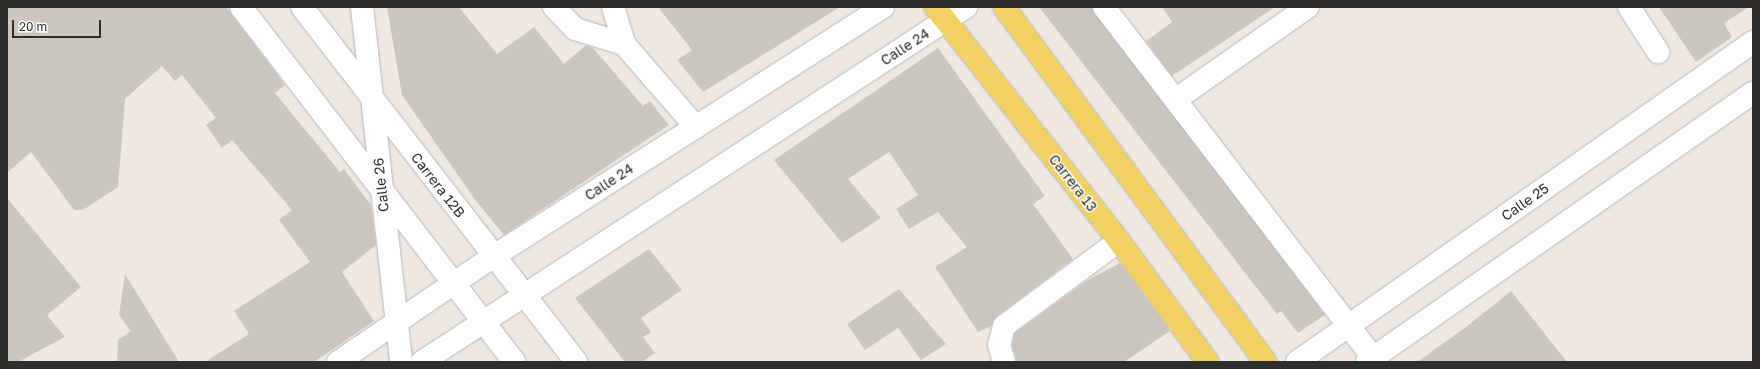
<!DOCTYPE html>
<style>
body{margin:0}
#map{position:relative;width:1760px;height:369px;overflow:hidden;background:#efe9e1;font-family:"Golos Text",sans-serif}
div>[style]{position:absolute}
.building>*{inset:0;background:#cbc7bf}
.roads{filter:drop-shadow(0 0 1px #b4b7c1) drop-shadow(0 0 1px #b4b7c1)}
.minor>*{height:22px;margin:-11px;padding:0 11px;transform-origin:11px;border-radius:11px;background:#fff}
.major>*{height:22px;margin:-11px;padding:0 11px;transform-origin:11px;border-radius:11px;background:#f2d163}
span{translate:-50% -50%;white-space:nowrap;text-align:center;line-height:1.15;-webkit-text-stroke:3px #fff;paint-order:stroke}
.street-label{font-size:14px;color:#2e2e2e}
.frame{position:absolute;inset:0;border:8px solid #2e2e2e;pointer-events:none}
.scale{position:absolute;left:12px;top:20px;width:89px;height:18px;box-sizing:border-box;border:2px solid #2e2e2e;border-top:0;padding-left:5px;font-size:12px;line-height:14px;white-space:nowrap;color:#2e2e2e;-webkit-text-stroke:3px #fff;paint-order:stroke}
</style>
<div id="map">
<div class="building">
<div style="clip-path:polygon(7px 7px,226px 7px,285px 85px,275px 93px,340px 172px,344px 169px,371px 205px,376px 245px,342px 272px,374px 321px,314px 362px,205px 362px,249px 334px,234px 311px,310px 262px,279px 220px,292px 210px,232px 140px,222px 148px,206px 125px,216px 118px,182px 75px,175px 81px,162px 66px,125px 99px,118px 187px,83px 210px,74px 210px,31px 152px,7px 173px)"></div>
<div style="clip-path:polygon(387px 7px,459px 7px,497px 54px,534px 27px,564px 64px,586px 45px,593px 48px,643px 106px,650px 101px,669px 125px,504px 235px,476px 201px,402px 95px)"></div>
<div style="clip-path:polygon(658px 7px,840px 7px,703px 92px,677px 60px,692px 50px)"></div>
<div style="clip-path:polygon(1039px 7px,1092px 7px,1325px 315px,1298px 333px,1281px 311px,1277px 314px)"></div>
<div style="clip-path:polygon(1162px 7px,1275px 7px,1172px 76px,1146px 41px,1172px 22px)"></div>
<div style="clip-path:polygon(1659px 7px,1749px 7px,1724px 23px,1732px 37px,1696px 62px)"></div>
<div style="clip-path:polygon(938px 48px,1045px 196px,1033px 204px,1073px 259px,997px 316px,991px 326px,978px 332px,935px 267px,967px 247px,938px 212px,909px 229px,896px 209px,918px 195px,889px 152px,848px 179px,881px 218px,842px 243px,774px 160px)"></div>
<div style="clip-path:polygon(7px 198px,81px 287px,47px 315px,65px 337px,18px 362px,7px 362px)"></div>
<div style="clip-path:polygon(649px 249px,682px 290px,641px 318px,651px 332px,643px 337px,655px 353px,642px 362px,625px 362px,575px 298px)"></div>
<div style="clip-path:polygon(1120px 263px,1170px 331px,1124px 362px,1017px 362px,1012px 345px,1015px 333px,1088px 280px)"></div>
<div style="clip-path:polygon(125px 274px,179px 362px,117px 362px,118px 340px,131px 331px,119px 315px)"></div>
<div style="clip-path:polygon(899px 289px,946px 344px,921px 360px,898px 328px,865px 350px,847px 324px)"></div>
<div style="clip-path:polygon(1511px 291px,1567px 362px,1417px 362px,1466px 327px)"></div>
</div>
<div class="roads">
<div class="minor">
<div style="left:241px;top:7px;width:448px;rotate:52.4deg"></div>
<div style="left:302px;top:7px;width:448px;rotate:52.3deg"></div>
<div style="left:362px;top:7px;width:357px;rotate:83.7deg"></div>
<div style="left:554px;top:7px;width:30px;rotate:46deg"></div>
<div style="left:575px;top:29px;width:51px;rotate:17deg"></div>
<div style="left:613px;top:7px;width:39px;rotate:73deg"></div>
<div style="left:624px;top:44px;width:110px;rotate:49.1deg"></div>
<div style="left:1104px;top:7px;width:441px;rotate:52.5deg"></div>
<div style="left:1629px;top:7px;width:54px;rotate:57.2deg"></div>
<div style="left:1175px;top:100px;width:162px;rotate:-35deg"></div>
<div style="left:338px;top:362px;width:189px;rotate:-34.2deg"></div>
<div style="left:494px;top:256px;width:462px;rotate:-32.6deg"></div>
<div style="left:422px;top:362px;width:650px;rotate:-33.13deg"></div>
<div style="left:1004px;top:362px;width:18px;rotate:-106deg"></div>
<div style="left:999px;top:345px;width:20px;rotate:-75deg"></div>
<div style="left:1004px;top:326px;width:143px;rotate:-36.5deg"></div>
<div style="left:1297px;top:362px;width:557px;rotate:-35.06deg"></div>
<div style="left:1367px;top:362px;width:470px;rotate:-34.9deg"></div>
</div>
<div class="major">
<div style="left:935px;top:7px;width:298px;rotate:51.8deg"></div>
<div style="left:1119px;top:241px;width:150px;rotate:53.7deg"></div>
<div style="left:1004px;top:7px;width:441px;rotate:53.6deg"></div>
</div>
</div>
<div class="street-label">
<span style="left:905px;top:47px;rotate:-33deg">Calle 24</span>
<span style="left:609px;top:182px;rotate:-33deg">Calle 24</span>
<span style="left:1073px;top:183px;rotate:52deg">Carrera 13</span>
<span style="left:381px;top:185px;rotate:-96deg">Calle 26</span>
<span style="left:438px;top:185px;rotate:52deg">Carrera 12B</span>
<span style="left:1525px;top:202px;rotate:-35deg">Calle 25</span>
</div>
<div class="frame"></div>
<div class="scale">20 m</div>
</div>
